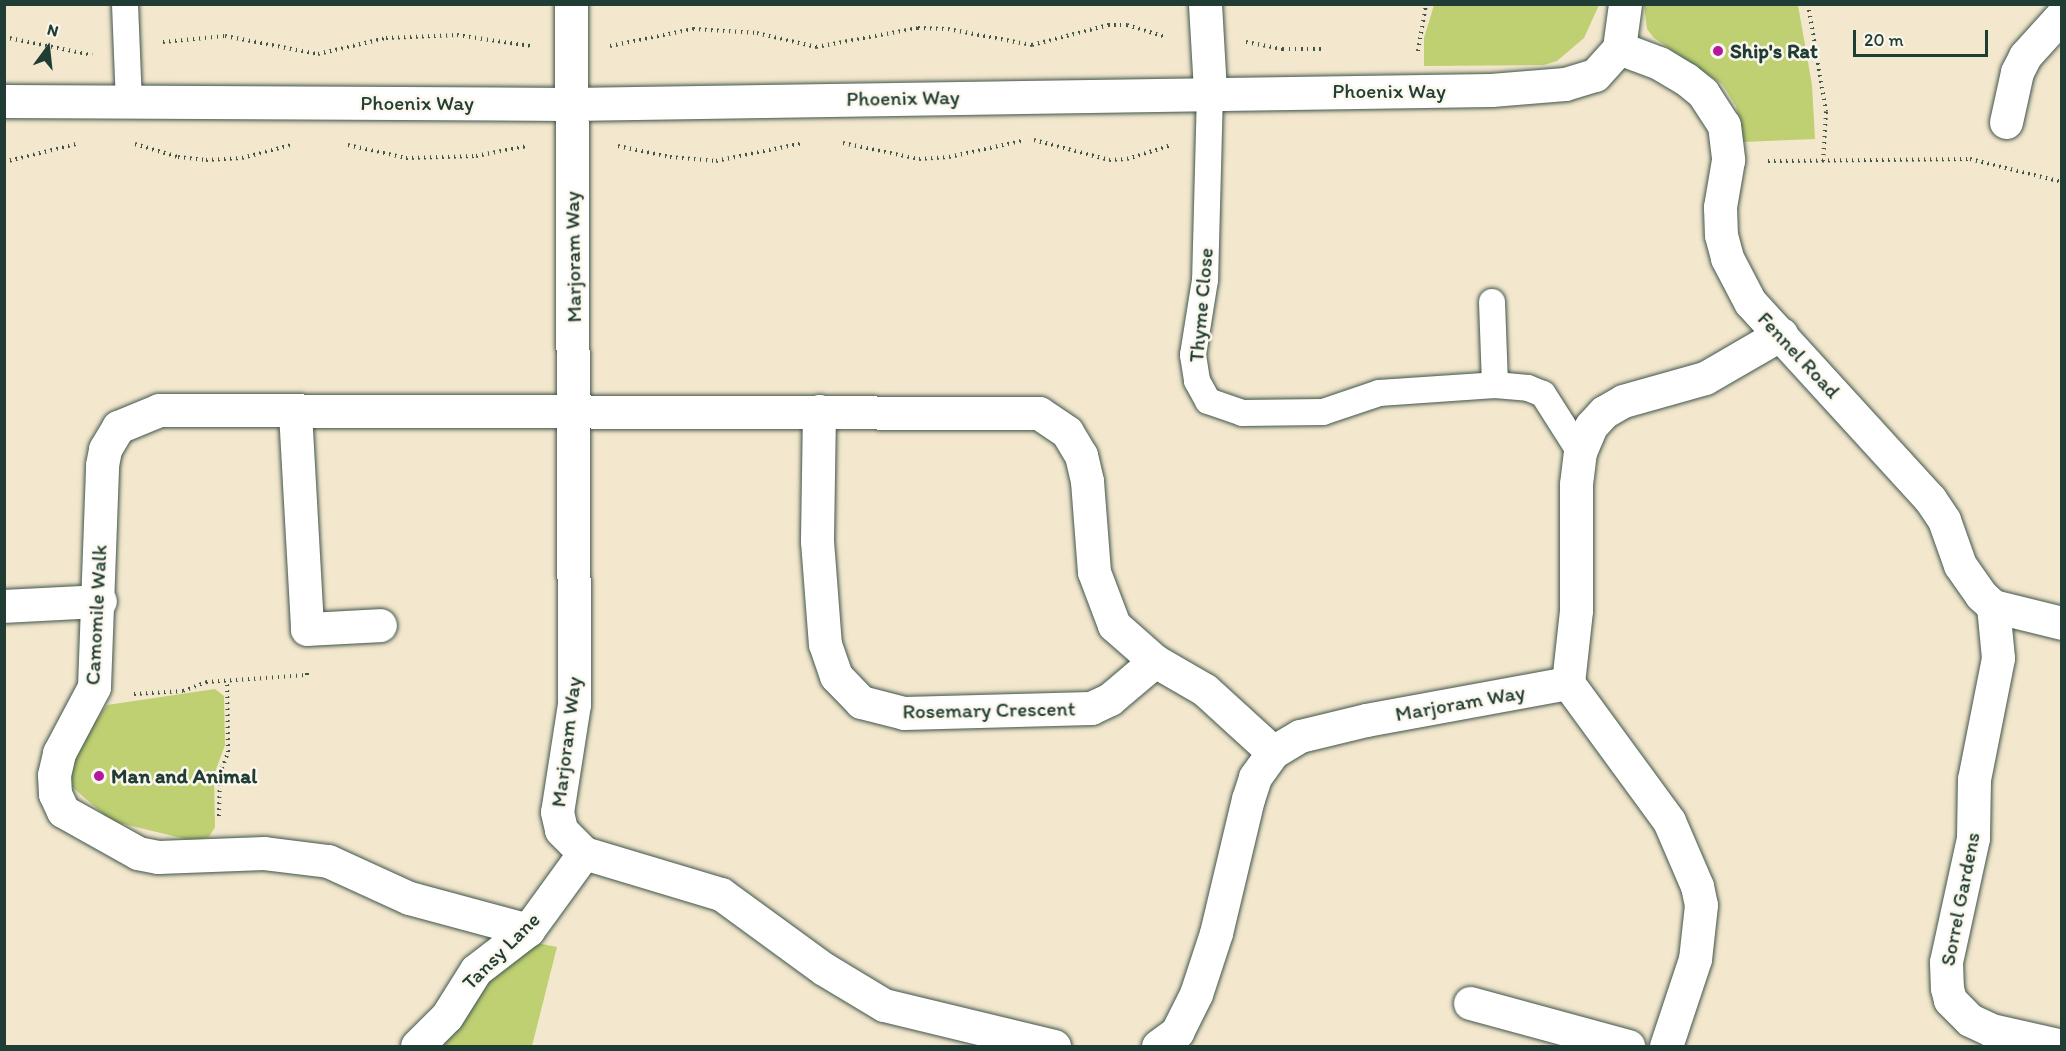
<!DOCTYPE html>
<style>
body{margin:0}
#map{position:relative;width:2066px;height:1051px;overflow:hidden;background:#f3e7cd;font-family:Itim,sans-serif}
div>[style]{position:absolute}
.green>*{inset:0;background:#bfd073}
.path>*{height:4px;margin-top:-2px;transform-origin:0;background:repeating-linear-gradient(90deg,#3f564b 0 1.5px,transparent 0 6px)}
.roads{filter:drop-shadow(0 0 2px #3f564b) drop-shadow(0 0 2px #3f564b)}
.service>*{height:26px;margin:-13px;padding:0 13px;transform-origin:13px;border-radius:13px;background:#fff}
.minor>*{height:33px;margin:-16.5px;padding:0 16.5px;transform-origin:16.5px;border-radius:16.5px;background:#fff}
.dots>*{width:16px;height:16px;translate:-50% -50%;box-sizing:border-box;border:3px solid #fbf7ec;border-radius:50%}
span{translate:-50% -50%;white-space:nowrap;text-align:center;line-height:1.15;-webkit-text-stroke:5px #fbf7ec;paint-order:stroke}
.poi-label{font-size:21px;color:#1f3d34;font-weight:700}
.left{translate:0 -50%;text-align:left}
.street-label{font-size:21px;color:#1f3d34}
.frame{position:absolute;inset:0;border:6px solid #1f3d34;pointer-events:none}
.north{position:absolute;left:18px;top:18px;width:60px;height:60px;-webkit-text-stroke:4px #fbf7ec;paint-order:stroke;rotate:15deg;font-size:16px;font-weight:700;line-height:24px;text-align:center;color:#1f3d34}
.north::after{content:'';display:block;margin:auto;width:21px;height:27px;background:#1f3d34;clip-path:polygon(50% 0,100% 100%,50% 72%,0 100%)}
.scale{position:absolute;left:1853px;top:30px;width:135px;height:27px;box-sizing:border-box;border:3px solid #1f3d34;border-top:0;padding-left:8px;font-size:18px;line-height:21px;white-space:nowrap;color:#1f3d34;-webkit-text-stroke:4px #fbf7ec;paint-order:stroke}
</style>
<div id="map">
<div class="green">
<div style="clip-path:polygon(1434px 5px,1434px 4px,1599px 5px,1584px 38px,1557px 61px,1544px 65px,1424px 66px,1424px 38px)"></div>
<div style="clip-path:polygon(1644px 5px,1798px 5px,1812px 85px,1815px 139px,1743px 142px,1736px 106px,1722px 84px,1654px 38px,1647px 29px)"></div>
<div style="clip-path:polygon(215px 689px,224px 696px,225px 745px,214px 775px,215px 827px,209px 837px,194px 841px,111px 821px,70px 785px,64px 766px,107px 705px)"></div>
<div style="clip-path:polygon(537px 943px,557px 947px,532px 1046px,438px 1046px,474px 1003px,499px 962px)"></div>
</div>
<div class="path">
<div style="left:1808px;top:4px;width:109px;rotate:80.5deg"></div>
<div style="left:1826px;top:112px;width:49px;rotate:93.5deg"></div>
<div style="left:4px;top:37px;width:90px;rotate:11.6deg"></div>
<div style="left:163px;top:42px;width:62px;rotate:-5.5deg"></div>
<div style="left:225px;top:36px;width:95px;rotate:11deg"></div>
<div style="left:318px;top:54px;width:70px;rotate:-13.2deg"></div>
<div style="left:386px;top:38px;width:71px;rotate:-2.4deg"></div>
<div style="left:457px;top:35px;width:75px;rotate:8.5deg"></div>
<div style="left:1246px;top:42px;width:38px;rotate:11deg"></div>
<div style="left:1283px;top:49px;width:42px"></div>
<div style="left:610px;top:46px;width:85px;rotate:-11.6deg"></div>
<div style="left:693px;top:29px;width:64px;rotate:3.6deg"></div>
<div style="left:757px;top:33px;width:61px;rotate:13.3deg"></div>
<div style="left:816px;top:47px;width:104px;rotate:-10.6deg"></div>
<div style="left:918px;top:28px;width:30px;rotate:2deg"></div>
<div style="left:948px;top:29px;width:86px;rotate:10.8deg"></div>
<div style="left:1032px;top:45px;width:79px;rotate:-14.7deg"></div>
<div style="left:1108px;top:25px;width:19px"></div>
<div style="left:1127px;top:25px;width:41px;rotate:17.1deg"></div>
<div style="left:1418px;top:51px;width:48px;rotate:-80.3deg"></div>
<div style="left:1034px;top:140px;width:78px;rotate:14.9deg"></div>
<div style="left:1109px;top:160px;width:18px;rotate:-3deg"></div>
<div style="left:1127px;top:159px;width:47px;rotate:-17.3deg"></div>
<div style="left:843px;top:143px;width:78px;rotate:11.9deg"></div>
<div style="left:919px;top:159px;width:30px;rotate:-4deg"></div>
<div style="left:949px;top:157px;width:74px;rotate:-12.5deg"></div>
<div style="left:135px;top:144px;width:45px;rotate:16.8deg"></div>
<div style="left:178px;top:157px;width:28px;rotate:6deg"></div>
<div style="left:206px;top:160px;width:36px;rotate:-3deg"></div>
<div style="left:242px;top:158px;width:51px;rotate:-14.9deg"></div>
<div style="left:348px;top:145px;width:59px;rotate:12.6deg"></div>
<div style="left:406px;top:158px;width:70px;rotate:-1.6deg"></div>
<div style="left:476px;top:156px;width:52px;rotate:-11.1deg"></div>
<div style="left:618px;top:146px;width:53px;rotate:11.9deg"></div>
<div style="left:670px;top:157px;width:46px;rotate:5deg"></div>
<div style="left:716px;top:161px;width:89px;rotate:-11.7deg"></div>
<div style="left:1768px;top:161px;width:202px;rotate:-0.6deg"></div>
<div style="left:1970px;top:159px;width:95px;rotate:14deg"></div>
<div style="left:4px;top:162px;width:74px;rotate:-14deg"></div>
<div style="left:134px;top:694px;width:49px;rotate:-3.5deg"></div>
<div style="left:183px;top:691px;width:25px;rotate:-21deg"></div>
<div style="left:206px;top:682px;width:101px;rotate:-4deg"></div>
<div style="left:307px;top:675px;width:6px;rotate:-90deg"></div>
<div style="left:219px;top:816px;width:42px;rotate:-88.6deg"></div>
<div style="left:220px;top:774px;width:23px;rotate:-70deg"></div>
<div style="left:228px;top:752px;width:72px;rotate:-90.8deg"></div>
</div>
<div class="roads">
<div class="service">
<div style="left:125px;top:4px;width:99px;rotate:87.7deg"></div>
<div style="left:1210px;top:92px;width:188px;rotate:91.5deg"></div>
<div style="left:1205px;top:280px;width:76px;rotate:99.1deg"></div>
<div style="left:1193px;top:355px;width:26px;rotate:81deg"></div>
<div style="left:1197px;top:381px;width:23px;rotate:61deg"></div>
<div style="left:1208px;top:401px;width:36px;rotate:19deg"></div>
<div style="left:1242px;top:413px;width:81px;rotate:-0.7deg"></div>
<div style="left:1323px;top:412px;width:59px;rotate:-18.7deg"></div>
<div style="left:1379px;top:393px;width:116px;rotate:-3.9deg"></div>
<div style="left:1495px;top:385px;width:33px;rotate:5deg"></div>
<div style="left:1528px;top:388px;width:16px;rotate:22deg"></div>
<div style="left:1543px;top:394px;width:69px;rotate:57.5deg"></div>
<div style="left:1492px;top:302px;width:83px;rotate:87.9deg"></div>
</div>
<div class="minor">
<div style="left:571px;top:4px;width:700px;rotate:89.75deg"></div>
<div style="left:574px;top:704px;width:109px;rotate:98.9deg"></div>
<div style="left:557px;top:812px;width:18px;rotate:77deg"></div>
<div style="left:561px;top:830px;width:33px;rotate:45deg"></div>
<div style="left:584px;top:853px;width:143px;rotate:16.7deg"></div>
<div style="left:721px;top:894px;width:127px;rotate:36.1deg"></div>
<div style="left:824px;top:969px;width:70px;rotate:31deg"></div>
<div style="left:884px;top:1005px;width:175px;rotate:13.6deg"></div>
<div style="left:1205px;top:4px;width:88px;rotate:86.7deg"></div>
<div style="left:1619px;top:48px;width:43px;rotate:20.6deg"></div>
<div style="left:1659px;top:63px;width:31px;rotate:31deg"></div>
<div style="left:1686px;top:79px;width:22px;rotate:39deg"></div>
<div style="left:1703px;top:93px;width:38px;rotate:57deg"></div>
<div style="left:1724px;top:125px;width:35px;rotate:83deg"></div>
<div style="left:1728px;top:160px;width:48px;rotate:99.7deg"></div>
<div style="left:1720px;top:207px;width:28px;rotate:88deg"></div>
<div style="left:1721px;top:235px;width:24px;rotate:75deg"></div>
<div style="left:1727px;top:258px;width:50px;rotate:62.4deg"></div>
<div style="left:1750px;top:302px;width:267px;rotate:47.6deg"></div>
<div style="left:1930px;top:499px;width:25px;rotate:56deg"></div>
<div style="left:1944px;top:520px;width:48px;rotate:70.4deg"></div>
<div style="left:1960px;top:565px;width:37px;rotate:55deg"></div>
<div style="left:1981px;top:595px;width:16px;rotate:43deg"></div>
<div style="left:1993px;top:606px;width:71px;rotate:13.8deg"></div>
<div style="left:4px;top:101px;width:566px;rotate:0.3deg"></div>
<div style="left:570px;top:104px;width:921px;rotate:-0.87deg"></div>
<div style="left:1491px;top:90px;width:74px;rotate:-4.6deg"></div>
<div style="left:1565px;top:84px;width:31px;rotate:-17deg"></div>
<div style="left:1595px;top:75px;width:36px;rotate:-48deg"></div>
<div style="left:1619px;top:48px;width:44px;rotate:-82.2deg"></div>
<div style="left:2006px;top:122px;width:51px;rotate:-77.6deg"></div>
<div style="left:2017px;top:72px;width:18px;rotate:-63deg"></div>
<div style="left:2025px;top:56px;width:55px;rotate:-47.9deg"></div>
<div style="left:819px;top:411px;width:130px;rotate:90.9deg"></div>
<div style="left:817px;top:541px;width:103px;rotate:85.6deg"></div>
<div style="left:825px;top:644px;width:34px;rotate:71deg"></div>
<div style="left:836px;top:676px;width:36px;rotate:46deg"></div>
<div style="left:861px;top:702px;width:44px;rotate:14.3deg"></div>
<div style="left:904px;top:713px;width:187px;rotate:-1.5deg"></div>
<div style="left:1091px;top:708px;width:21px;rotate:-25deg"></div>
<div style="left:1110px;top:699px;width:59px;rotate:-40.2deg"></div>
<div style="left:295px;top:412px;width:217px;rotate:86.8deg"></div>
<div style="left:307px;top:629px;width:73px;rotate:-3.1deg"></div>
<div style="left:4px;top:606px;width:96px;rotate:-3deg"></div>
<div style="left:1993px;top:606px;width:52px;rotate:84.5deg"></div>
<div style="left:1998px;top:658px;width:123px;rotate:101.2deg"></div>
<div style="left:1974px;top:779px;width:59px;rotate:91deg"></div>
<div style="left:1973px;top:838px;width:127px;rotate:102.3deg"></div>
<div style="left:1946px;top:962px;width:26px;rotate:88deg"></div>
<div style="left:1947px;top:988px;width:12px;rotate:76deg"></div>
<div style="left:1950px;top:1000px;width:28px;rotate:45deg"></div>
<div style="left:1970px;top:1020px;width:23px;rotate:25deg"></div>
<div style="left:1991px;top:1030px;width:73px;rotate:12.7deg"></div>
<div style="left:1568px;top:683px;width:73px;rotate:-83.7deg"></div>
<div style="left:1576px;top:610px;width:126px;rotate:-90deg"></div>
<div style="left:1576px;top:484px;width:32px;rotate:-83deg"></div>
<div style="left:1580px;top:452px;width:28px;rotate:-67deg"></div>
<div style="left:1591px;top:426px;width:19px;rotate:-47deg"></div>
<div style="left:1604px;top:412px;width:22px;rotate:-30deg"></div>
<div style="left:1623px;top:401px;width:85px;rotate:-15.7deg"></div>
<div style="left:1705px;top:378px;width:88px;rotate:-30.1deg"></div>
<div style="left:1568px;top:683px;width:171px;rotate:53.8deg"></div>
<div style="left:1669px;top:821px;width:71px;rotate:66.7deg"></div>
<div style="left:1697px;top:886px;width:19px;rotate:78deg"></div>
<div style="left:1701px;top:905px;width:54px;rotate:96.3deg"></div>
<div style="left:1695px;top:959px;width:92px;rotate:108.4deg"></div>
<div style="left:528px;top:930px;width:123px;rotate:-164.9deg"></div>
<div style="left:409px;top:898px;width:89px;rotate:-155.4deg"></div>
<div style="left:328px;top:861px;width:64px;rotate:-172.9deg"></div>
<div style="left:264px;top:853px;width:106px;rotate:177.8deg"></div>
<div style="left:158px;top:857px;width:20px;rotate:-169deg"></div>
<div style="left:138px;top:853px;width:86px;rotate:-150.8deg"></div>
<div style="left:63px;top:811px;width:19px;rotate:-115deg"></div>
<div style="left:55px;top:794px;width:19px;rotate:-93deg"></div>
<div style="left:54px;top:775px;width:23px;rotate:-77deg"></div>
<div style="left:59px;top:753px;width:75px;rotate:-62.1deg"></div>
<div style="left:94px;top:687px;width:222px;rotate:-87.9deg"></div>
<div style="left:102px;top:465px;width:16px;rotate:-79deg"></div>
<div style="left:105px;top:449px;width:26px;rotate:-59deg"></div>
<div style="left:118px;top:427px;width:44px;rotate:-22.5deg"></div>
<div style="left:159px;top:410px;width:880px;rotate:0.2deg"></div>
<div style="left:1039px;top:413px;width:34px;rotate:34deg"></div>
<div style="left:1067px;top:432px;width:27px;rotate:59deg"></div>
<div style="left:1081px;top:455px;width:27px;rotate:77deg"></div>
<div style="left:1087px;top:481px;width:91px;rotate:85.6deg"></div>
<div style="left:1094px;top:572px;width:57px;rotate:69.3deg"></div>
<div style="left:1114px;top:625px;width:55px;rotate:41.3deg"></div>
<div style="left:1155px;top:661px;width:58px;rotate:30.1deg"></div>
<div style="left:1205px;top:690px;width:92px;rotate:42.4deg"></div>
<div style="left:1470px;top:1003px;width:164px;rotate:15.2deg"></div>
<div style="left:417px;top:1046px;width:42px;rotate:-45deg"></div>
<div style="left:447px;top:1016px;width:54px;rotate:-57.8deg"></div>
<div style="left:476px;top:970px;width:66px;rotate:-37.6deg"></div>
<div style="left:528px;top:930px;width:95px;rotate:-54deg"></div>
<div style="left:1158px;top:1046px;width:24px;rotate:-36deg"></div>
<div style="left:1177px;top:1032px;width:42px;rotate:-63.4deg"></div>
<div style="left:1196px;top:994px;width:64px;rotate:-71.8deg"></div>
<div style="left:1216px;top:933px;width:138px;rotate:-76.6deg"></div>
<div style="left:1248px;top:799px;width:23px;rotate:-72deg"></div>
<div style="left:1255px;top:777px;width:31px;rotate:-54deg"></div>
<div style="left:1273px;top:752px;width:31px;rotate:-31deg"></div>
<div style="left:1300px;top:736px;width:68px;rotate:-13.6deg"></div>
<div style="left:1366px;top:720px;width:205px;rotate:-10.4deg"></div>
</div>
</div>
<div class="dots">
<div style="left:1718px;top:51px;background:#b5179e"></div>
<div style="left:99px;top:776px;background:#b5179e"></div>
</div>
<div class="poi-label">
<span class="left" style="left:1730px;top:51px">Ship's Rat</span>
<span class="left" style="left:111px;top:776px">Man and Animal</span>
</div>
<div class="street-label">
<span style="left:1389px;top:91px">Phoenix Way</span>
<span style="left:903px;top:98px;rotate:-1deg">Phoenix Way</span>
<span style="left:417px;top:103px">Phoenix Way</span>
<span style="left:573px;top:257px;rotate:-91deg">Marjoram Way</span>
<span style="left:1201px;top:305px;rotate:-85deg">Thyme Close</span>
<span style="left:1799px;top:355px;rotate:47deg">Fennel Road</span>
<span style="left:96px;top:615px;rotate:-87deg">Camomile Walk</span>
<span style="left:1460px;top:703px;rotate:-10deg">Marjoram Way</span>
<span style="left:989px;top:710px;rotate:-1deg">Rosemary Crescent</span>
<span style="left:566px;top:742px;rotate:-83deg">Marjoram Way</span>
<span style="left:1960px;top:899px;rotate:-79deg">Sorrel Gardens</span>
<span style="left:501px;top:951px;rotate:-45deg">Tansy Lane</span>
</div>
<div class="frame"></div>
<div class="north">N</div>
<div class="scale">20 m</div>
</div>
